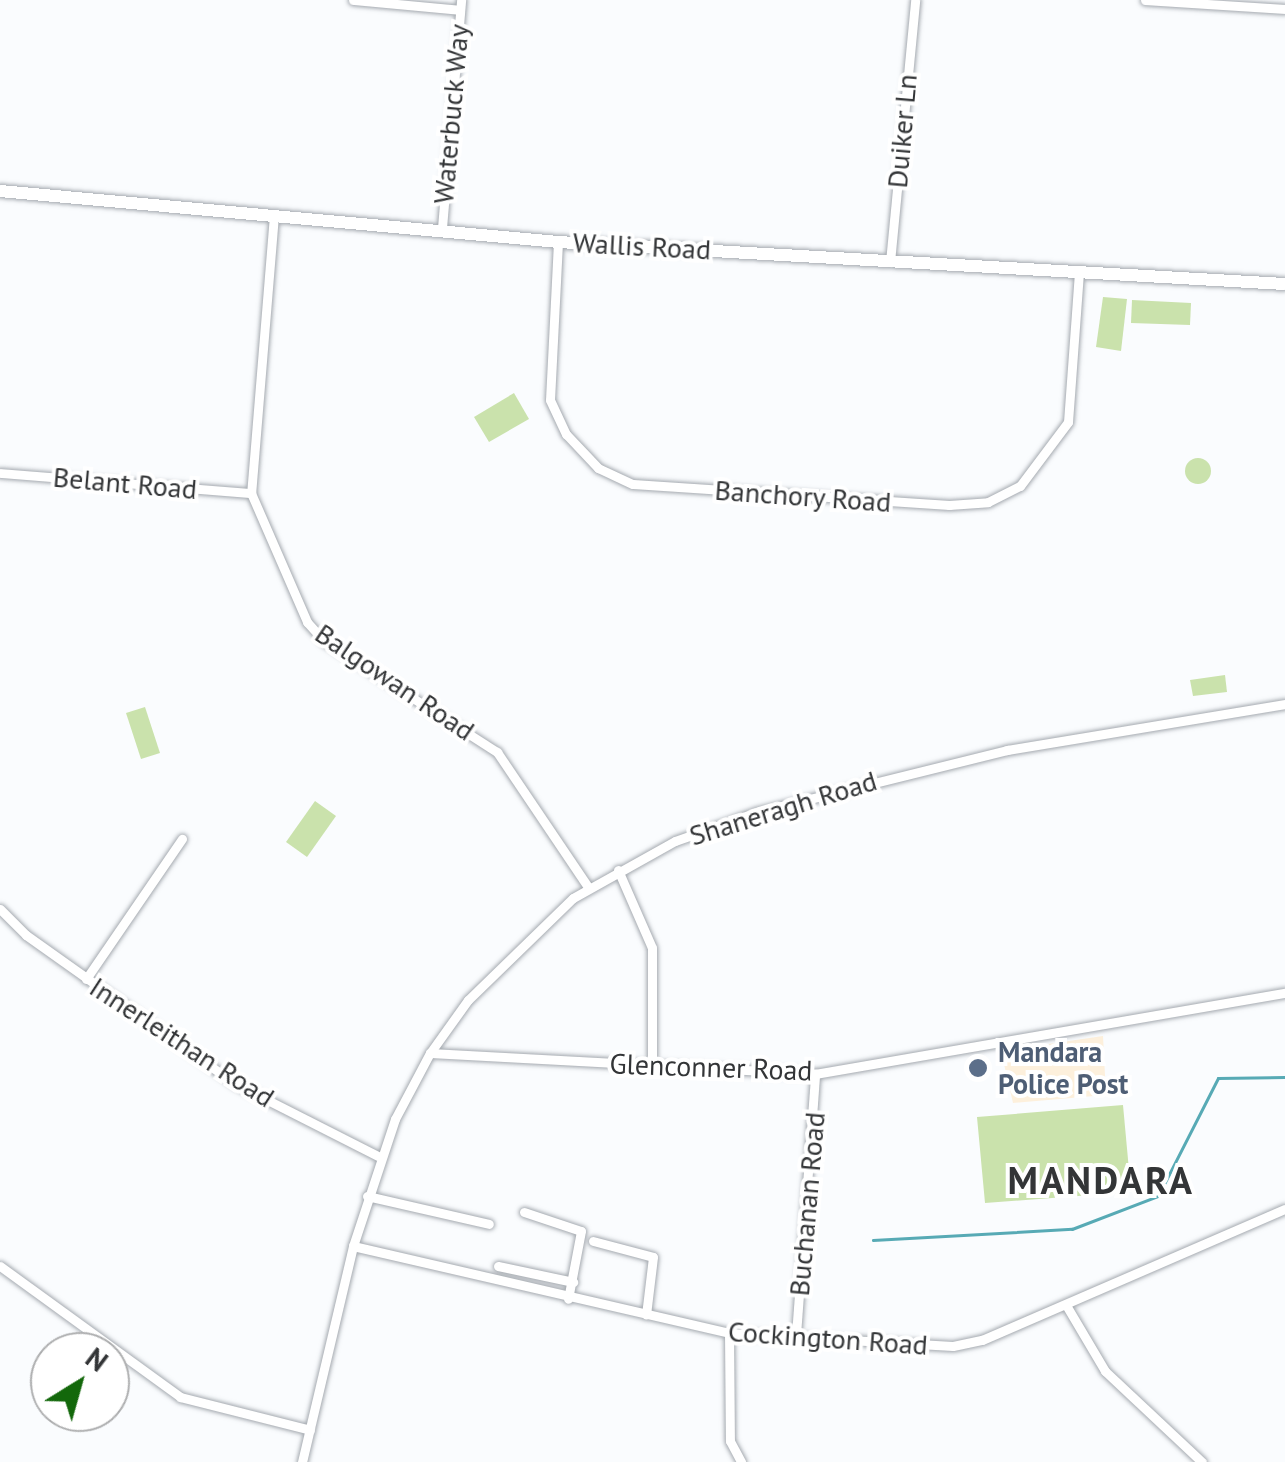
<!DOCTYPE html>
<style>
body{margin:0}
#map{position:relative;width:1285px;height:1462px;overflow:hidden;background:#fafcfe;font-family:"PT Sans",sans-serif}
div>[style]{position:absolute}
.education>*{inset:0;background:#fdf0dc}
.green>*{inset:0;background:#cae2ac}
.round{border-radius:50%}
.stream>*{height:2.5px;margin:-1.25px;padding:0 1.25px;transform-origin:1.25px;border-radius:1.25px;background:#57aab5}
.roads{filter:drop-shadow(0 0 2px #a5aab0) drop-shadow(0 0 2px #a5aab0)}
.street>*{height:9px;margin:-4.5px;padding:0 4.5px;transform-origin:4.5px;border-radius:4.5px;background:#fff}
.secondary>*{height:12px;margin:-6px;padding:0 6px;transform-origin:6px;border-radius:6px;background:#fff}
.dots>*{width:28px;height:28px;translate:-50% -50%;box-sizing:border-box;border:5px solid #fff;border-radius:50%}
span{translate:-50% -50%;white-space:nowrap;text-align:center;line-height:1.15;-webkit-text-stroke:8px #fff;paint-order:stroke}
.street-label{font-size:28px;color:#333537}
.service-label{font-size:28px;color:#4e5e75;font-weight:700}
.left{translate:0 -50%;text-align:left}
.district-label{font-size:38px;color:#333537;font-weight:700;letter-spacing:2.5px}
.north{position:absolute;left:30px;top:1332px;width:100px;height:100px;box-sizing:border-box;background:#fff;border:2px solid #adaeaf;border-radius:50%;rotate:37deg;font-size:28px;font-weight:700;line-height:40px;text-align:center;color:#333537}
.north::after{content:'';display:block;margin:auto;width:35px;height:45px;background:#13680b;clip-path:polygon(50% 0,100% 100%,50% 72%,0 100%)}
</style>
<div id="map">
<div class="education">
<div style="clip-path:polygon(1103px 1036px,1106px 1095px,1013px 1103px,1001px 1051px)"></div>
</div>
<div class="green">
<div style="clip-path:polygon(1103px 297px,1127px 299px,1121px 351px,1096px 347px)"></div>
<div style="clip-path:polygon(1132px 300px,1191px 303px,1190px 325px,1131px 323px)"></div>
<div style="clip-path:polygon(514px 393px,529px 419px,489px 442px,474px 417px)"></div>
<div class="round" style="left:1185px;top:458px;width:26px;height:26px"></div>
<div style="clip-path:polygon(1225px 675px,1227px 692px,1193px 696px,1190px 680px)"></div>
<div style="clip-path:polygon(145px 707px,160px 753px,141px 759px,126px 713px)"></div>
<div style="clip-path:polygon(315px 801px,336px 816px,307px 857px,286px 842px)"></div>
<div style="clip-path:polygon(1123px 1105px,1131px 1192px,985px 1203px,977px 1117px)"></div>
<div style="clip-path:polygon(50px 1353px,50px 1394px,31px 1381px)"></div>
</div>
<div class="stream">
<div style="left:873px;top:1240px;width:199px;rotate:-3.2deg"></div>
<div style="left:1072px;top:1229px;width:92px;rotate:-21deg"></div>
<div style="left:1158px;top:1196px;width:132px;rotate:-63deg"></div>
<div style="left:1218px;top:1078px;width:67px;rotate:-0.9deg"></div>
</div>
<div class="roads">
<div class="street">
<div style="left:353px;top:0;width:107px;rotate:5.3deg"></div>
<div style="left:1145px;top:0;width:140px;rotate:3.7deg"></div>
<div style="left:274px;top:215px;width:279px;rotate:94.7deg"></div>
<div style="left:251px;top:493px;width:141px;rotate:66.5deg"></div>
<div style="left:307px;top:622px;width:25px;rotate:48deg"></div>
<div style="left:324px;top:641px;width:206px;rotate:32.7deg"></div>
<div style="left:497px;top:752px;width:163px;rotate:56deg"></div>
<div style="left:442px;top:228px;width:229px;rotate:-85.2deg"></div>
<div style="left:558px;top:242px;width:158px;rotate:92.9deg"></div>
<div style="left:550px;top:400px;width:38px;rotate:65deg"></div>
<div style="left:566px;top:434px;width:47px;rotate:46.7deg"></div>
<div style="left:598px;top:468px;width:38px;rotate:25deg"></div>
<div style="left:633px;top:484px;width:317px;rotate:3.8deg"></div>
<div style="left:949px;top:505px;width:39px;rotate:-4deg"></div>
<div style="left:988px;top:502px;width:36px;rotate:-27deg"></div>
<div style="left:1020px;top:486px;width:80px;rotate:-53.1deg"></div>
<div style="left:1068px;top:422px;width:151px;rotate:-85.8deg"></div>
<div style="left:890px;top:262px;width:263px;rotate:-84.5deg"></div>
<div style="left:0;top:473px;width:252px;rotate:4.6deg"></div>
<div style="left:618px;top:870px;width:85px;rotate:66.4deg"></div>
<div style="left:652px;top:948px;width:118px;rotate:90deg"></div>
<div style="left:0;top:909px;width:37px;rotate:45deg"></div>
<div style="left:26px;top:935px;width:257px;rotate:35.4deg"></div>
<div style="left:236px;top:1084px;width:159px;rotate:26.9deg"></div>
<div style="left:86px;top:979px;width:170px;rotate:-55.6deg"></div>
<div style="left:430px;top:1053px;width:386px;rotate:3.1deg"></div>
<div style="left:815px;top:1074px;width:477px;rotate:-9.8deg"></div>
<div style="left:367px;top:1196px;width:125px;rotate:12.9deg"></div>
<div style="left:524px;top:1212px;width:60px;rotate:18.4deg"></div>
<div style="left:581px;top:1231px;width:69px;rotate:100.8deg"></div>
<div style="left:593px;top:1241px;width:62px;rotate:14.9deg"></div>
<div style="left:653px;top:1257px;width:58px;rotate:96.9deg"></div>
<div style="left:353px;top:1246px;width:386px;rotate:13deg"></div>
<div style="left:729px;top:1333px;width:224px;rotate:3.3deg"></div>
<div style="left:953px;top:1346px;width:30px;rotate:-12deg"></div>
<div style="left:982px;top:1340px;width:330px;rotate:-23.4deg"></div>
<div style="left:0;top:1266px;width:223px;rotate:36deg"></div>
<div style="left:180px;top:1397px;width:134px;rotate:14.2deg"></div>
<div style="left:498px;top:1266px;width:77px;rotate:12deg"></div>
<div style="left:1066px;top:1305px;width:77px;rotate:59.4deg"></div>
<div style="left:1105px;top:1371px;width:133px;rotate:43.2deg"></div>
<div style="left:729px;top:1333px;width:108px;rotate:89.5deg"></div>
<div style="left:730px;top:1441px;width:24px;rotate:62deg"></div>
<div style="left:796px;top:1335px;width:262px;rotate:-85.8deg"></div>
<div style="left:302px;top:1462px;width:222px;rotate:-76.7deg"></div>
<div style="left:353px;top:1246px;width:134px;rotate:-71.7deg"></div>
<div style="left:395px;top:1119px;width:75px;rotate:-62.1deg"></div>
<div style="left:430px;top:1053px;width:65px;rotate:-54.4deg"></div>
<div style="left:468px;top:1000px;width:146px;rotate:-44.2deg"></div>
<div style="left:573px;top:898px;width:117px;rotate:-29.2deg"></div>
<div style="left:675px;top:841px;width:87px;rotate:-19.5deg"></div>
<div style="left:757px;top:812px;width:258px;rotate:-13.9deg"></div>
<div style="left:1007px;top:750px;width:282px;rotate:-9.4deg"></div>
</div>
<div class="secondary">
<div style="left:0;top:191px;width:560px;rotate:5.22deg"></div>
<div style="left:558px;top:242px;width:728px;rotate:3.31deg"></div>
</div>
</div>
<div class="dots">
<div style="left:978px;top:1068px;background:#5c6f8a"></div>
</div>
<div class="street-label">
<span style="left:451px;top:114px;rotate:-85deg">Waterbuck Way</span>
<span style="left:902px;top:131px;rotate:-85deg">Duiker Ln</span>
<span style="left:642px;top:246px;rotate:3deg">Wallis Road</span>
<span style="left:125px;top:483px;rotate:5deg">Belant Road</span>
<span style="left:803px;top:496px;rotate:4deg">Banchory Road</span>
<span style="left:395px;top:682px;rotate:34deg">Balgowan Road</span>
<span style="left:783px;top:808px;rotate:-17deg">Shaneragh Road</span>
<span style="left:182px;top:1042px;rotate:33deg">Innerleithan Road</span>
<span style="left:711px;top:1067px;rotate:2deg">Glenconner Road</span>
<span style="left:807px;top:1204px;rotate:-85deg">Buchanan Road</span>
<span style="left:828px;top:1338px;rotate:4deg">Cockington Road</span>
</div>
<div class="service-label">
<span class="left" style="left:998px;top:1068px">Mandara<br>Police Post</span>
</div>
<div class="district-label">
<span style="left:1101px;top:1180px">MANDARA</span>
</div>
<div class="north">N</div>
</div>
